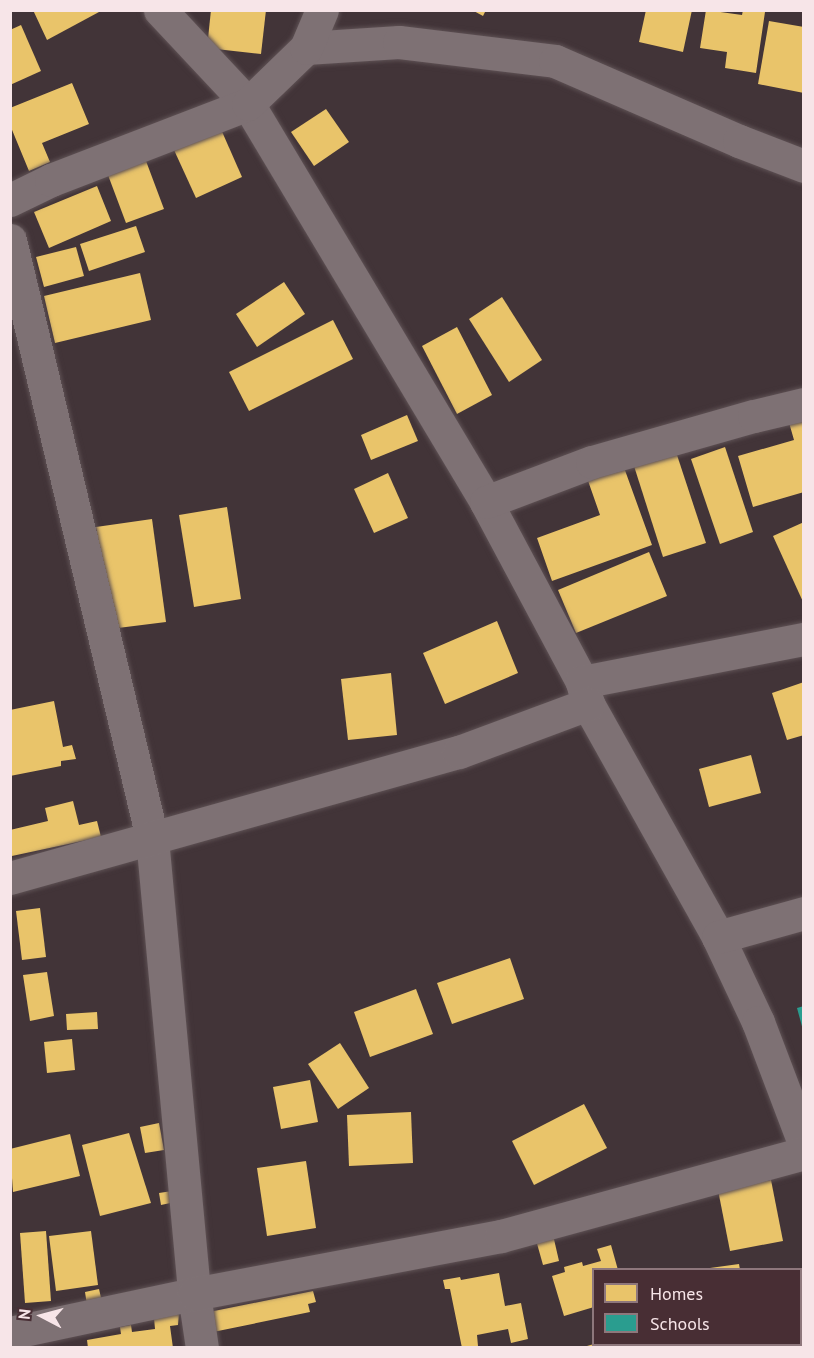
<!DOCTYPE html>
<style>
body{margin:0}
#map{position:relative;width:814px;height:1358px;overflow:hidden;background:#423438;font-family:"PT Sans",sans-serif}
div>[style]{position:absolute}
.homes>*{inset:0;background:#e9c46a}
.schools>*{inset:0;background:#2a9d8f}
.roads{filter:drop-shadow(0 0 2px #5e5154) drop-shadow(0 0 2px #5e5154)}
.minor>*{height:33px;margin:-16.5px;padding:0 16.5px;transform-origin:16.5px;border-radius:16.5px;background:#7e7174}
span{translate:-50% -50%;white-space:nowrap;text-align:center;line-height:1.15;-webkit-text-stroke:6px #482e34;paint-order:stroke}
.frame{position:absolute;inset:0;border:12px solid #f7e5e8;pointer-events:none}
.legend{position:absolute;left:592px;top:1268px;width:210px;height:78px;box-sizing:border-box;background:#482e34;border:2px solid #8e777c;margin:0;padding:8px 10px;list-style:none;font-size:18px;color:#f7e5e8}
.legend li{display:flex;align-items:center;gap:12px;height:30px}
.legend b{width:30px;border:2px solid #8e777c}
.north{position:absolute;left:12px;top:1286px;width:60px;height:60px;-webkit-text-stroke:4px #482e34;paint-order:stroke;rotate:276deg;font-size:16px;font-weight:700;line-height:24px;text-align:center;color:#f7e5e8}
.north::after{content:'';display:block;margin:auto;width:21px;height:27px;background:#f7e5e8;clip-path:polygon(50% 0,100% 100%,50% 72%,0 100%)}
</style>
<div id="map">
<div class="homes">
<div style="clip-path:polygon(33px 10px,98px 10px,99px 12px,47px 40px)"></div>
<div style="clip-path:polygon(211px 10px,266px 10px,261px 54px,207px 48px)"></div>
<div style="clip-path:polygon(472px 10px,486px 10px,483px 16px)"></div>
<div style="clip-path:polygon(646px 10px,692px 10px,683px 52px,639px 42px)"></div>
<div style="clip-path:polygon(706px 10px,742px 15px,743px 10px,765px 12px,756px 73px,725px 68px,727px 52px,700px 48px)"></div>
<div style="clip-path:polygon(769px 21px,804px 27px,804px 93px,758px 84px)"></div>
<div style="clip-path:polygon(21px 25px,41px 71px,10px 85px,10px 30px)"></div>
<div style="clip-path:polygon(72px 83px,89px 124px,42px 143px,50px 162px,29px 171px,10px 125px,10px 108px)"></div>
<div style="clip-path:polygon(326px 109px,349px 142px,314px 166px,291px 132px)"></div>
<div style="clip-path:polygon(216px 118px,242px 177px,196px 198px,169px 139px)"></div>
<div style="clip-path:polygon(143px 153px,164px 209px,126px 223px,105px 167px)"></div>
<div style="clip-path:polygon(97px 186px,111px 221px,49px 248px,34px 212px)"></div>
<div style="clip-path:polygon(136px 226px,145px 252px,89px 271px,80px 244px)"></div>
<div style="clip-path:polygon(76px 247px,84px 276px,44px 287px,36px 257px)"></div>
<div style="clip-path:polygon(140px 273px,151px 320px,55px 343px,44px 296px)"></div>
<div style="clip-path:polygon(284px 282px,305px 314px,257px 347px,236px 314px)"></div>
<div style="clip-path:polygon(502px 297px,542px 360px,509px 382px,469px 319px)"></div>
<div style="clip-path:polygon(333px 320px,353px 359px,249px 411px,229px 372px)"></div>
<div style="clip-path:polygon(457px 327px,492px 395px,457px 414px,422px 346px)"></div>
<div style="clip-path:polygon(804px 414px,804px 492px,753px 507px,738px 456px,794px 440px,788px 419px)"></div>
<div style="clip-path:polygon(407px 415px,418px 441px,371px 460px,361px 435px)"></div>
<div style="clip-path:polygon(725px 447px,753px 532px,720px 544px,691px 459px)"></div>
<div style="clip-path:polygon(676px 452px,706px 543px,663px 557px,634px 466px)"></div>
<div style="clip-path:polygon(622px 462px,652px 545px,552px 581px,537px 538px,600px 515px,586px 475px)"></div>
<div style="clip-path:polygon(388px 473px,408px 518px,374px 533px,354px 489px)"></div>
<div style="clip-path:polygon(227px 507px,241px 599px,194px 607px,179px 515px)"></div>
<div style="clip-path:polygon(152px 519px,166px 622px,110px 629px,96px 527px)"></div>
<div style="clip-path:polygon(804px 522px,804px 604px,773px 536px)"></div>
<div style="clip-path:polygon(649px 552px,667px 596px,576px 633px,558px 590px)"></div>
<div style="clip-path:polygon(497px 621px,518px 673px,445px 704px,423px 653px)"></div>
<div style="clip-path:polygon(391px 673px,397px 735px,348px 740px,341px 679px)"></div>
<div style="clip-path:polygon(804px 682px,804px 735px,787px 740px,772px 693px)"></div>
<div style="clip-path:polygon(54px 701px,63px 747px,72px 745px,76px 759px,61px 761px,61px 766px,10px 776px,10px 710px)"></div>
<div style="clip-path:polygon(751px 755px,761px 793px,709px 807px,699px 769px)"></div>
<div style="clip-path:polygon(73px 801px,79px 825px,97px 821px,101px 837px,12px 856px,10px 830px,48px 821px,45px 808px)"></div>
<div style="clip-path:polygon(40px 908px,46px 957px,22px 960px,16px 911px)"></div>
<div style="clip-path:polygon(510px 958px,524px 999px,452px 1024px,437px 983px)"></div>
<div style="clip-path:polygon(47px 972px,54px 1016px,30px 1021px,23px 975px)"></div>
<div style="clip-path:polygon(416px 989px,433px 1034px,370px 1057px,354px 1012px)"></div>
<div style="clip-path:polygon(97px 1012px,98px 1029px,67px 1030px,66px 1014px)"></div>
<div style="clip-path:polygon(72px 1039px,75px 1070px,47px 1073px,44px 1042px)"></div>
<div style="clip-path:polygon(340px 1043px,369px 1088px,338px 1109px,308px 1064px)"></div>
<div style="clip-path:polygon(310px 1080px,318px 1122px,281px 1129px,273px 1087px)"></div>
<div style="clip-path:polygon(584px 1104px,607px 1148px,534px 1185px,512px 1141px)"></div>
<div style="clip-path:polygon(411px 1112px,413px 1163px,349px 1166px,347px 1115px)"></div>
<div style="clip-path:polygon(159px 1123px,164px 1150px,145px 1153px,140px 1127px)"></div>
<div style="clip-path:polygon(129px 1133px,151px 1203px,100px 1216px,82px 1145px)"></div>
<div style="clip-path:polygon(70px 1134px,80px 1176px,13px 1192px,10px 1149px)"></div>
<div style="clip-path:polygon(306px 1161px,316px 1228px,267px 1236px,257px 1168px)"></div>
<div style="clip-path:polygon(771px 1180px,783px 1241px,730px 1251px,718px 1190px)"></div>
<div style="clip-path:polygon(172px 1191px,175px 1202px,161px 1205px,159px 1193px)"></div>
<div style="clip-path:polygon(46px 1231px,51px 1301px,25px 1303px,20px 1233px)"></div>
<div style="clip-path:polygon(91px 1231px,98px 1285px,56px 1291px,49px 1236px)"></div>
<div style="clip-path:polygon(553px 1235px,559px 1261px,543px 1265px,536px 1240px)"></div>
<div style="clip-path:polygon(611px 1245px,618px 1270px,594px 1270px,594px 1307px,564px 1316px,552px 1276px,565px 1272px,564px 1267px,582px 1262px,583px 1266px,601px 1261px,597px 1249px)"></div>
<div style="clip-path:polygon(739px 1264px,740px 1270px,710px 1270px,710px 1268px)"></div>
<div style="clip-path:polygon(499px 1273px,505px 1306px,521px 1303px,528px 1339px,511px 1343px,508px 1329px,477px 1335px,478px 1346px,462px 1348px,450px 1289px,445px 1289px,443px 1280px,460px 1277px,461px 1280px)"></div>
<div style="clip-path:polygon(99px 1289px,102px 1302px,87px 1305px,85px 1292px)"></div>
<div style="clip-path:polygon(313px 1291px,316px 1302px,308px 1304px,310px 1312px,213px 1332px,209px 1312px)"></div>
<div style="clip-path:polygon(179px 1314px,178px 1325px,170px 1326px,173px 1348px,88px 1348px,87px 1340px,121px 1334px,120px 1327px,131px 1325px,132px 1332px,155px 1329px,154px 1318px)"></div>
<div style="clip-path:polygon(594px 1344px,654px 1344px,655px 1348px,580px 1348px)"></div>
</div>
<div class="schools">
<div style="clip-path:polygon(804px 1006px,804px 1030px,803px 1030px,797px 1008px)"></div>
</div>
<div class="roads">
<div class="minor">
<div style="left:160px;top:10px;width:129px;rotate:46.9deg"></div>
<div style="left:248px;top:104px;width:464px;rotate:59.1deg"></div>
<div style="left:486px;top:502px;width:204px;rotate:61.9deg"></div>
<div style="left:582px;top:682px;width:23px;rotate:75deg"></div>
<div style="left:588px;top:704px;width:267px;rotate:60.8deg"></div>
<div style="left:718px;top:937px;width:94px;rotate:64.8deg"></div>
<div style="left:758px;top:1022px;width:129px;rotate:69.2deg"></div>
<div style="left:306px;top:48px;width:93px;rotate:-3.7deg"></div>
<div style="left:399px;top:42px;width:157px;rotate:6.9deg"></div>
<div style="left:555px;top:61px;width:201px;rotate:23.5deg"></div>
<div style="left:739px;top:141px;width:70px;rotate:21deg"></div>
<div style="left:10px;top:200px;width:46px;rotate:-26deg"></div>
<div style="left:51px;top:180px;width:211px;rotate:-21.1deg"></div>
<div style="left:248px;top:104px;width:81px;rotate:-44deg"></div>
<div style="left:306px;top:48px;width:41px;rotate:-67.2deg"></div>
<div style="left:10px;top:240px;width:615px;rotate:76.64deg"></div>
<div style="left:152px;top:838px;width:458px;rotate:84.7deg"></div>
<div style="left:194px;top:1294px;width:55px;rotate:81.6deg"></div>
<div style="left:486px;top:502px;width:113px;rotate:-20.7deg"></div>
<div style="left:592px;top:462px;width:168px;rotate:-15.9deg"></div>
<div style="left:754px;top:416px;width:51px;rotate:-13.5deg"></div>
<div style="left:582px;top:682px;width:226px;rotate:-11deg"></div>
<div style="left:10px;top:878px;width:466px;rotate:-15.7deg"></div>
<div style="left:459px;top:752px;width:138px;rotate:-20.4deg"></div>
<div style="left:718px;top:937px;width:89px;rotate:-15.6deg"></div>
<div style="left:10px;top:1333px;width:188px;rotate:-12deg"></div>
<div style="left:194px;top:1294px;width:312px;rotate:-10.7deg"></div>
<div style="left:501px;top:1236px;width:314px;rotate:-15.3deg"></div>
</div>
</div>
<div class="frame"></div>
<ul class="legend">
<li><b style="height:16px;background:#e9c46a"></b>Homes</li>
<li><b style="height:16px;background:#2a9d8f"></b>Schools</li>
</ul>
<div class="north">N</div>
</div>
